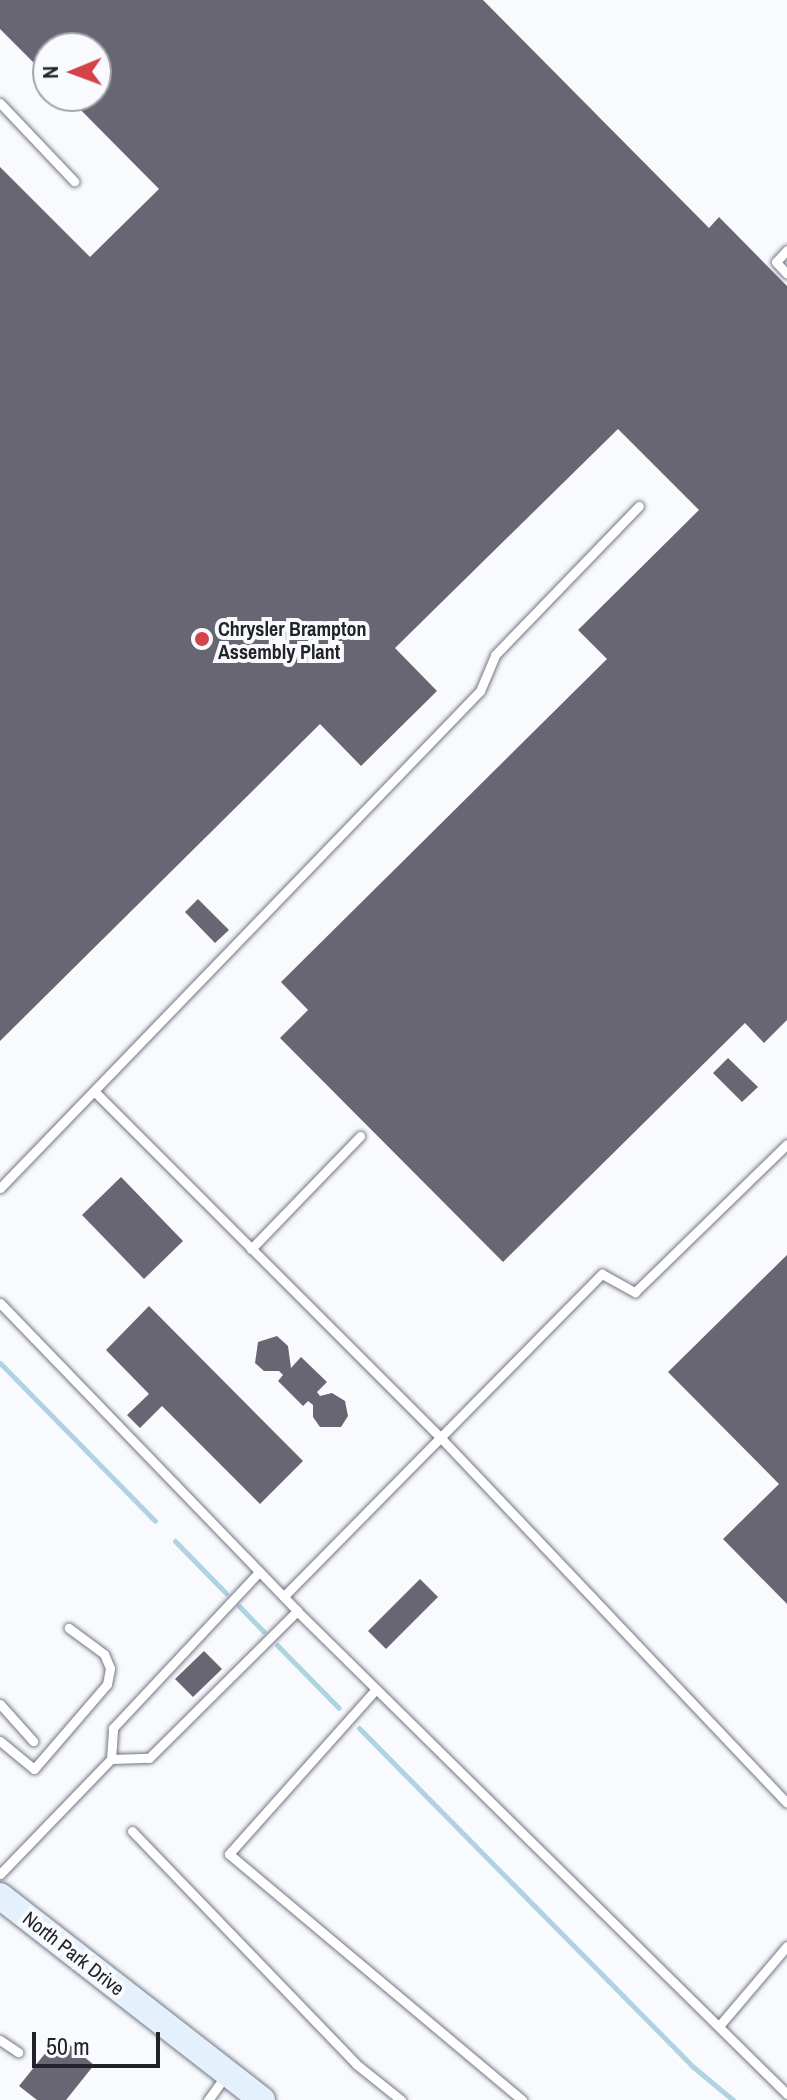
<!DOCTYPE html>
<style>
body{margin:0}
#map{position:relative;width:787px;height:2100px;overflow:hidden;background:#f9fafd;font-family:"Archivo Narrow",sans-serif}
div>[style]{position:absolute}
.stream>*{height:5px;margin:-2.5px;padding:0 2.5px;transform-origin:2.5px;border-radius:2.5px;background:#b0d3e1}
.building>*{inset:0;background:#686672}
.roads{filter:drop-shadow(0 0 2px #727783) drop-shadow(0 0 2px #727783)}
.service>*{height:9px;margin:-4.5px;padding:0 4.5px;transform-origin:4.5px;border-radius:4.5px;background:#fff}
.secondary>*{height:26px;margin:-13px;padding:0 13px;transform-origin:13px;border-radius:13px;background:#e4f1fc}
.dots>*{width:22px;height:22px;translate:-50% -50%;box-sizing:border-box;border:4px solid #f9fafd;border-radius:50%}
span{translate:-50% -50%;white-space:nowrap;text-align:center;line-height:1.15;-webkit-text-stroke:8px #f9fafd;paint-order:stroke}
.poi-label{font-size:20px;color:#212328;font-weight:700}
.left{translate:0 -50%;text-align:left}
.street-label{font-size:20px;color:#212328}
.north{position:absolute;left:32px;top:32px;width:80px;height:80px;box-sizing:border-box;background:#f9fafd;border:2px solid #a3a4a8;border-radius:50%;rotate:269deg;font-size:22px;font-weight:700;line-height:32px;text-align:center;color:#212328}
.north::after{content:'';display:block;margin:auto;width:28px;height:36px;background:#d34349;clip-path:polygon(50% 0,100% 100%,50% 72%,0 100%)}
.scale{position:absolute;left:32px;top:2032px;width:128px;height:36px;box-sizing:border-box;border:4px solid #212328;border-top:0;padding-left:10px;font-size:24px;line-height:28px;white-space:nowrap;color:#212328;-webkit-text-stroke:6px #f9fafd;paint-order:stroke}
</style>
<div id="map">
<div class="stream">
<div style="left:0;top:1363px;width:221px;rotate:45.5deg"></div>
<div style="left:175px;top:1541px;width:73px;rotate:45.6deg"></div>
<div style="left:239px;top:1606px;width:35px;rotate:46deg"></div>
<div style="left:277px;top:1645px;width:88px;rotate:45.5deg"></div>
<div style="left:359px;top:1728px;width:473px;rotate:45.4deg"></div>
<div style="left:691px;top:2065px;width:55px;rotate:39.8deg"></div>
</div>
<div class="building">
<div style="clip-path:polygon(0 0,483px 0,709px 228px,719px 217px,787px 286px,787px 1020px,764px 1043px,745px 1023px,503px 1262px,280px 1038px,308px 1010px,281px 982px,607px 659px,578px 630px,699px 510px,618px 429px,395px 648px,437px 691px,361px 766px,320px 724px,0 1041px,0 167px,90px 257px,159px 189px,67px 96px,96px 96px,96px 48px,48px 48px,48px 77px,0 29px)"></div>
<div style="clip-path:polygon(198px 899px,229px 930px,215px 943px,185px 912px)"></div>
<div style="clip-path:polygon(728px 1058px,758px 1087px,742px 1102px,713px 1073px)"></div>
<div style="clip-path:polygon(121px 1177px,183px 1241px,144px 1279px,82px 1215px)"></div>
<div style="clip-path:polygon(787px 1255px,787px 1604px,723px 1539px,779px 1484px,668px 1372px)"></div>
<div style="clip-path:polygon(149px 1306px,303px 1461px,260px 1504px,162px 1406px,140px 1428px,127px 1415px,149px 1394px,106px 1350px)"></div>
<div style="clip-path:polygon(277px 1336px,288px 1346px,291px 1368px,301px 1357px,327px 1382px,317px 1392px,320px 1396px,332px 1393px,345px 1401px,348px 1416px,341px 1427px,320px 1427px,313px 1417px,313px 1405px,308px 1401px,303px 1406px,278px 1381px,283px 1375px,279px 1371px,264px 1371px,255px 1363px,258px 1342px)"></div>
<div style="clip-path:polygon(420px 1579px,438px 1597px,386px 1649px,368px 1631px)"></div>
<div style="clip-path:polygon(204px 1651px,222px 1669px,193px 1697px,175px 1679px)"></div>
<div style="clip-path:polygon(59px 2036px,94px 2065px,66px 2100px,37px 2100px,19px 2086px)"></div>
</div>
<div class="roads">
<div class="service">
<div style="left:0;top:103px;width:108px;rotate:46.5deg"></div>
<div style="left:787px;top:250px;width:16px;rotate:133deg"></div>
<div style="left:776px;top:262px;width:16px;rotate:47deg"></div>
<div style="left:94px;top:1091px;width:489px;rotate:45deg"></div>
<div style="left:440px;top:1437px;width:504px;rotate:46.53deg"></div>
<div style="left:0;top:1188px;width:691px;rotate:-46deg"></div>
<div style="left:480px;top:691px;width:39px;rotate:-67deg"></div>
<div style="left:495px;top:655px;width:207px;rotate:-46deg"></div>
<div style="left:251px;top:1249px;width:157px;rotate:-46deg"></div>
<div style="left:0;top:1303px;width:428px;rotate:46deg"></div>
<div style="left:297px;top:1611px;width:688px;rotate:44.59deg"></div>
<div style="left:286px;top:1594px;width:450px;rotate:-45.4deg"></div>
<div style="left:602px;top:1274px;width:38px;rotate:29deg"></div>
<div style="left:635px;top:1292px;width:212px;rotate:-44.2deg"></div>
<div style="left:376px;top:1689px;width:221px;rotate:131.7deg"></div>
<div style="left:229px;top:1854px;width:383px;rotate:40deg"></div>
<div style="left:0;top:1704px;width:50px;rotate:48.3deg"></div>
<div style="left:0;top:1741px;width:44px;rotate:39.5deg"></div>
<div style="left:34px;top:1769px;width:112px;rotate:-49.3deg"></div>
<div style="left:107px;top:1684px;width:16px;rotate:-79deg"></div>
<div style="left:110px;top:1668px;width:15px;rotate:-113deg"></div>
<div style="left:104px;top:1654px;width:44px;rotate:-143.4deg"></div>
<div style="left:111px;top:1759px;width:38px;rotate:-2deg"></div>
<div style="left:149px;top:1758px;width:209px;rotate:-44.8deg"></div>
<div style="left:132px;top:1831px;width:323px;rotate:46.1deg"></div>
<div style="left:356px;top:2064px;width:58px;rotate:38.7deg"></div>
<div style="left:0;top:1874px;width:160px;rotate:-46deg"></div>
<div style="left:111px;top:1759px;width:31px;rotate:-86deg"></div>
<div style="left:113px;top:1728px;width:214px;rotate:-46.9deg"></div>
<div style="left:719px;top:2026px;width:105px;rotate:-49.6deg"></div>
<div style="left:0;top:2040px;width:22px;rotate:34deg"></div>
<div style="left:208px;top:2100px;width:31px;rotate:-54deg"></div>
</div>
<div class="secondary">
<div style="left:0;top:1896px;width:332px;rotate:37.9deg"></div>
</div>
</div>
<div class="dots">
<div style="left:202px;top:639px;background:#d34349"></div>
</div>
<div class="poi-label">
<span class="left" style="left:218px;top:640px">Chrysler Brampton<br>Assembly Plant</span>
</div>
<div class="street-label">
<span style="left:74px;top:1953px;rotate:38deg">North Park Drive</span>
</div>
<div class="north">N</div>
<div class="scale">50 m</div>
</div>
